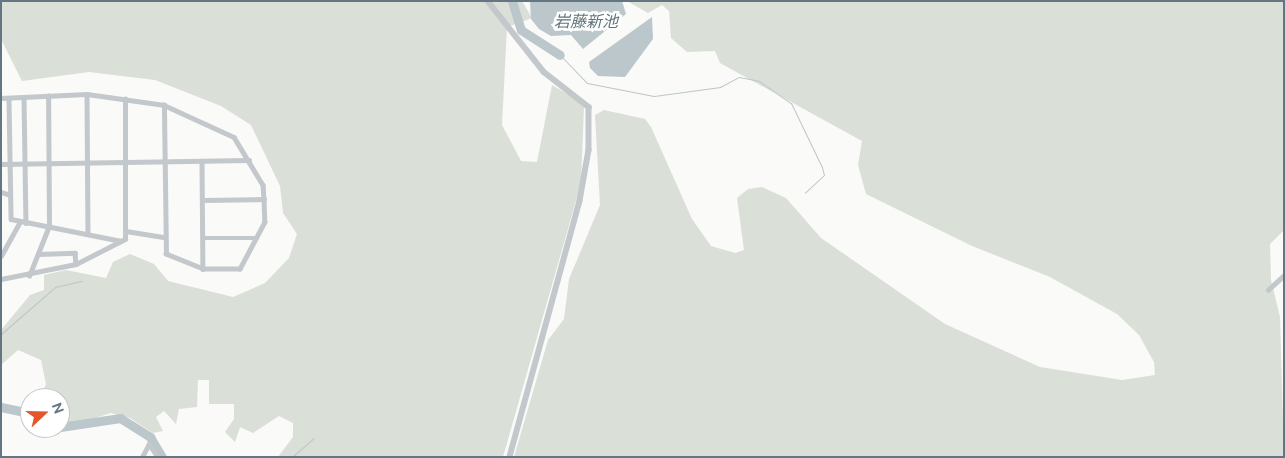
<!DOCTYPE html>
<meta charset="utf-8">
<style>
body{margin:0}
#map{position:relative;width:1285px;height:458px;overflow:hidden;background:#fafaf8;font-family:Ubuntu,"Noto Sans JP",sans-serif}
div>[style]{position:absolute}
.green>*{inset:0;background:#dadfd7}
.water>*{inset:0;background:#bbc7cb}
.stream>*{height:1px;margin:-0.5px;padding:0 0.5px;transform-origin:0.5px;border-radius:0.5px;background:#bbc7cb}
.river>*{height:9px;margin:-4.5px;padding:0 4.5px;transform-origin:4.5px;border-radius:4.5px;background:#bbc7cb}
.minor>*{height:4.5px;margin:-2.25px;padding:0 2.25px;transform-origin:2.25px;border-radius:2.25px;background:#c3c8cc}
.tertiary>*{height:5.5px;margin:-2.75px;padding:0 2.75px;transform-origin:2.75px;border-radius:2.75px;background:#c3c8cc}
span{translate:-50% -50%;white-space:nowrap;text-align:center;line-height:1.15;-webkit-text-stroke:5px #fff;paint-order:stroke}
.water-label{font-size:16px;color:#60757c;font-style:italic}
.frame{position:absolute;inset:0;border:2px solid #657683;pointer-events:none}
.north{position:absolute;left:20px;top:388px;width:50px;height:50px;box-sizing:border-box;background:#fff;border:1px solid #c1c8cd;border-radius:50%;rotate:69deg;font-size:14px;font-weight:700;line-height:20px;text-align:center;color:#657683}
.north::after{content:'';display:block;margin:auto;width:18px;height:22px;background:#e4572e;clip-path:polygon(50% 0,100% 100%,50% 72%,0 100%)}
</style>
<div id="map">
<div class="green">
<div style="clip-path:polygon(1px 1px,522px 1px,532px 18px,507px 27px,502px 125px,521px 161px,537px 162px,552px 85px,576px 99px,584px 107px,581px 183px,503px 457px,278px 457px,293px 437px,293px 423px,279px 416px,253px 433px,240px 427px,235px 442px,225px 432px,234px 419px,234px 404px,209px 404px,209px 380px,198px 380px,197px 407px,179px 409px,176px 424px,164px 411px,156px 417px,163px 431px,153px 433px,130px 418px,111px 413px,66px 427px,60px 423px,60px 398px,35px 398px,40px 398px,46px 384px,41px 360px,18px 350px,1px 365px,1px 330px,30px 295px,44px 290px,44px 275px,66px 270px,106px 278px,113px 262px,130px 254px,154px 264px,168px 281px,233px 297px,265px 283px,289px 258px,297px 234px,283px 213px,280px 186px,251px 125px,221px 106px,155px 80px,89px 72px,22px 81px,1px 39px)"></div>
<div style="clip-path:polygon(627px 1px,1284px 1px,1284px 230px,1270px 244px,1271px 280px,1280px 317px,1284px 457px,514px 457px,548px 340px,564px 319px,569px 279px,600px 205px,595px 115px,604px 110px,645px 119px,651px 127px,692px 219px,711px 246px,735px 253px,744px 250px,737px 198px,748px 189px,762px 187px,786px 198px,821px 238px,945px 324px,1040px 367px,1122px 380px,1155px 375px,1154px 362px,1139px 335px,1117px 314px,1050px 277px,972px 246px,866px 194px,858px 165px,862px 141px,720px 63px,715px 51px,687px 52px,671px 38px,669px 11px,662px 5px,648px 13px)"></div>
</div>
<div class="water">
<div style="clip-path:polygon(530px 1px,622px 1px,626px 14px,583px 49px,571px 35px,551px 36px,539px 29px,531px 19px)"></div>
<div style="clip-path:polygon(652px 17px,653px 39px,625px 77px,598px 76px,590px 68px,589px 62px)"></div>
</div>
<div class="stream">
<div style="left:560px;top:55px;width:39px;rotate:46deg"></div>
<div style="left:587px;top:83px;width:68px;rotate:11deg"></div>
<div style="left:654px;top:96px;width:67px;rotate:-7.8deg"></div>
<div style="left:720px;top:87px;width:21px;rotate:-28deg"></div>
<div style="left:739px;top:77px;width:20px;rotate:11deg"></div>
<div style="left:759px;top:81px;width:39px;rotate:35deg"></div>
<div style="left:791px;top:103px;width:71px;rotate:64.2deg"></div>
<div style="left:822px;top:167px;width:8px;rotate:76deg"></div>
<div style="left:824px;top:175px;width:26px;rotate:137deg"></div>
<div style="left:1px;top:334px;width:72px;rotate:-41deg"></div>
<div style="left:55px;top:287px;width:28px;rotate:-13deg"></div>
<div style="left:292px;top:457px;width:29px;rotate:-41deg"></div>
</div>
<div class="river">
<div style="left:512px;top:1px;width:30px;rotate:73deg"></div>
<div style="left:521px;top:30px;width:46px;rotate:32.7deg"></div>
<div style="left:1px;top:407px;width:30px;rotate:12deg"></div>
<div style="left:60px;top:427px;width:61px;rotate:-8.5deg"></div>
<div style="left:120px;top:418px;width:36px;rotate:32deg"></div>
<div style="left:150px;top:437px;width:23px;rotate:59deg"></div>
</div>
<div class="minor">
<div style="left:87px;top:94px;width:140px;rotate:89.6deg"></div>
<div style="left:1px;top:98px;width:86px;rotate:-2.7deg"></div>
<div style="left:87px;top:94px;width:78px;rotate:8.1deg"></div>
<div style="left:164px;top:105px;width:77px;rotate:24.6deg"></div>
<div style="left:234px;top:137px;width:56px;rotate:58.9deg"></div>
<div style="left:263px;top:185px;width:14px;rotate:86deg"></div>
<div style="left:264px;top:199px;width:23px;rotate:88deg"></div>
<div style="left:265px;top:222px;width:53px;rotate:118deg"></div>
<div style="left:240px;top:269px;width:37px;rotate:180deg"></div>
<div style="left:203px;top:269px;width:40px;rotate:-158deg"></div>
<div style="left:166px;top:254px;width:149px;rotate:-90.8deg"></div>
<div style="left:24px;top:98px;width:125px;rotate:89.1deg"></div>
<div style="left:9px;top:100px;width:119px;rotate:89deg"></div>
<div style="left:11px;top:219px;width:112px;rotate:11.3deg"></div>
<div style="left:202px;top:163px;width:106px;rotate:89.5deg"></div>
<div style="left:1px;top:164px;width:248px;rotate:-0.9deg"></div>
<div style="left:1px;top:192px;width:9px;rotate:18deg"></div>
<div style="left:203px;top:200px;width:61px;rotate:-0.9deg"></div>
<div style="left:126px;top:231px;width:39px;rotate:9deg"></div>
<div style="left:203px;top:238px;width:54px"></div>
<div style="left:38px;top:254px;width:37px;rotate:-2deg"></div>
<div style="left:75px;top:253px;width:11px;rotate:85deg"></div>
<div style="left:1px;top:256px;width:39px;rotate:-61deg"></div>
<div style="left:29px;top:276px;width:54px;rotate:-68.2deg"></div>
<div style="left:49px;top:226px;width:130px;rotate:-90.4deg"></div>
<div style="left:1px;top:279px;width:76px;rotate:-11.3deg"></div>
<div style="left:76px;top:264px;width:55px;rotate:-27deg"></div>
<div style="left:125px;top:239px;width:140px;rotate:-90deg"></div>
<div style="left:1268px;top:290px;width:22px;rotate:-43deg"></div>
<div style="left:142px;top:457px;width:15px;rotate:-62deg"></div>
<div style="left:149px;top:444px;width:16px;rotate:55deg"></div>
</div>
<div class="tertiary">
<div style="left:488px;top:1px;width:90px;rotate:51.7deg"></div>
<div style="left:544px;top:72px;width:57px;rotate:37.9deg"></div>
<div style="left:589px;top:107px;width:43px;rotate:90deg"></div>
<div style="left:589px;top:150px;width:52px;rotate:100deg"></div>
<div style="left:580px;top:201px;width:265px;rotate:105.3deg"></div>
</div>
<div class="water-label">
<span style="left:586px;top:21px">岩藤新池</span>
</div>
<div class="frame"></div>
<div class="north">N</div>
</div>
